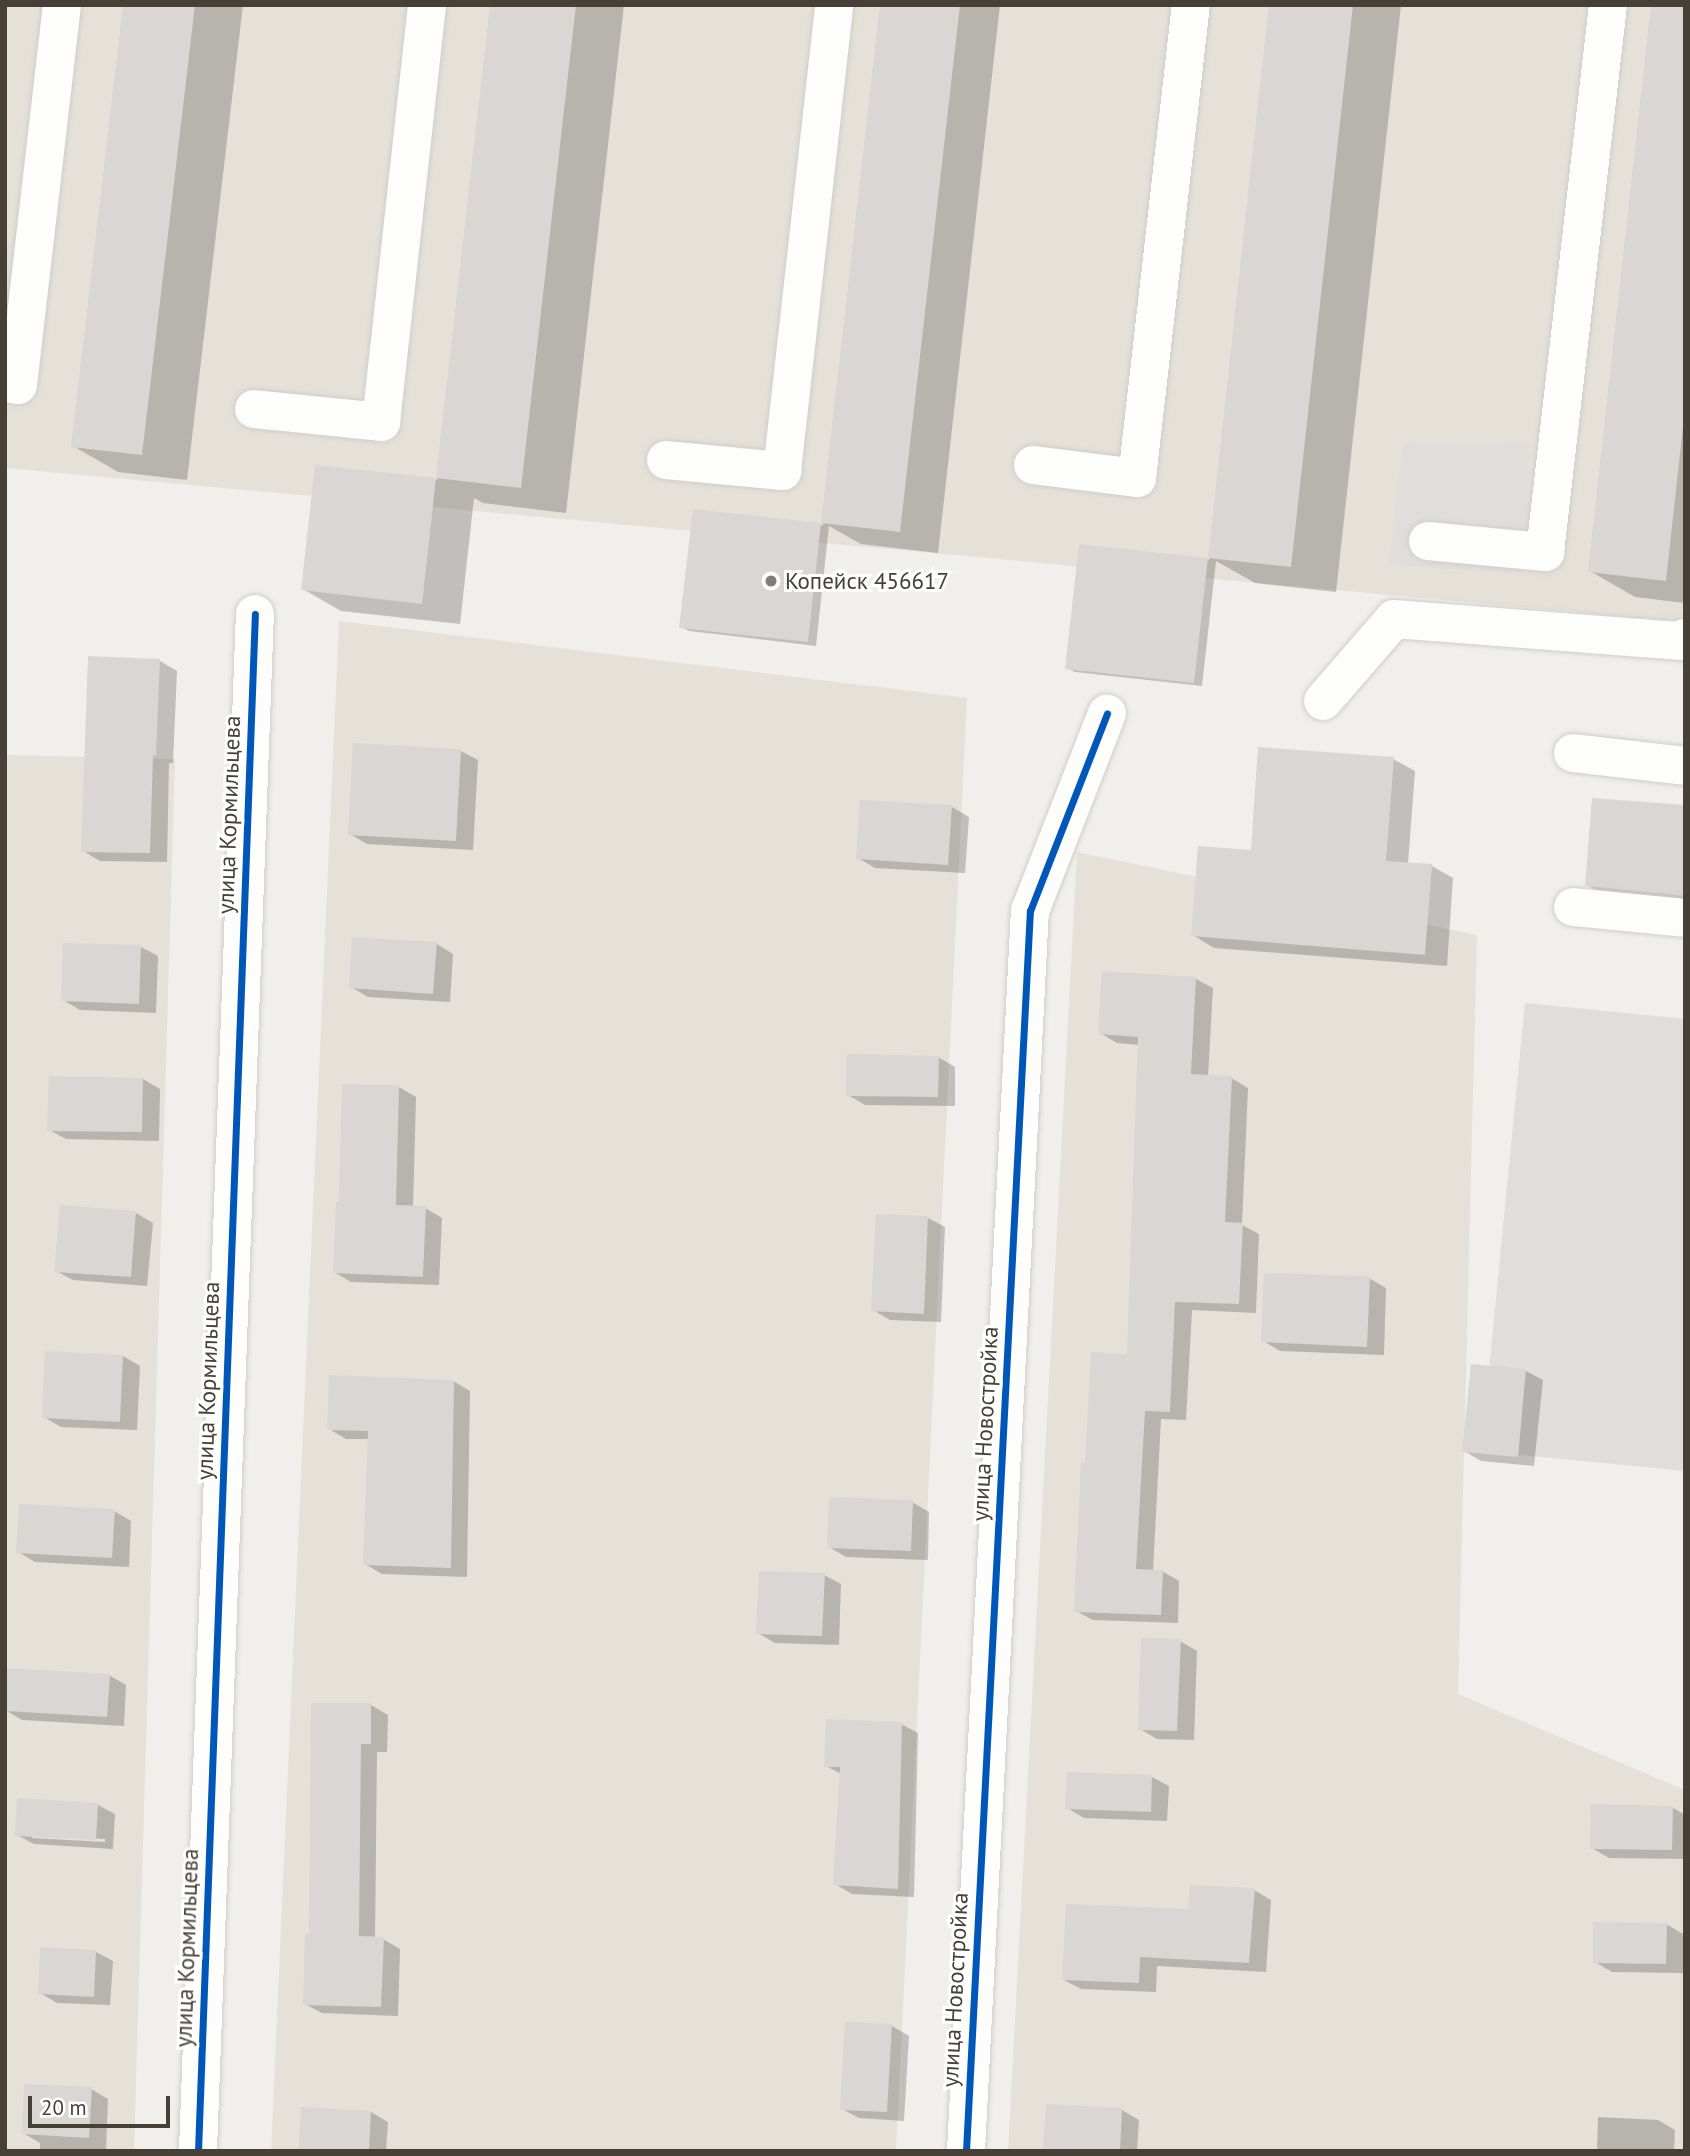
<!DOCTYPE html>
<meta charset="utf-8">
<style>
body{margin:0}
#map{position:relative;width:1690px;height:2156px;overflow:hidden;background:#f1efec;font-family:"PT Sans",sans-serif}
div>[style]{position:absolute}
.residential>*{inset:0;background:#e5e1d9}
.parking>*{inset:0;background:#e0dedb}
.shadow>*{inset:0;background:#0003}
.building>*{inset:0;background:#d9d6d3}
.roads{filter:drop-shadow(0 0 2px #cfcdc9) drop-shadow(0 0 2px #cfcdc9)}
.minor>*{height:38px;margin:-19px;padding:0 19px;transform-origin:19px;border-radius:19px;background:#fdfdfc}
.cycleway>*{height:7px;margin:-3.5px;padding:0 3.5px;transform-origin:3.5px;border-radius:3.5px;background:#0057b8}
.dots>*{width:19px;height:19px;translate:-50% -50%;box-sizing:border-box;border:4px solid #fff;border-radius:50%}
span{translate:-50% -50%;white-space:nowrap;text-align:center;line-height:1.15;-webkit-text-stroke:6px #fff;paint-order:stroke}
.poi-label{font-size:23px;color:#474037}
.left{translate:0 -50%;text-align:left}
.street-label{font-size:23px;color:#474037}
.frame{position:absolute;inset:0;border:7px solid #474037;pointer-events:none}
.scale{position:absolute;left:28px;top:2096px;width:142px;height:32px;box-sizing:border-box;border:4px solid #474037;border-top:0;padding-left:9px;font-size:21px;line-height:24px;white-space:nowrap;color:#474037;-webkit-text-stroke:5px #fff;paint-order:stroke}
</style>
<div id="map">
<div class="residential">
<div style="clip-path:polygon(5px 5px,1685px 5px,1685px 622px,5px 468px)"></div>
<div style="clip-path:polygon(339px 621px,967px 698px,896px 2151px,271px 2151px)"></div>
<div style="clip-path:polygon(5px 755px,175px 759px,134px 2151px,5px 2151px)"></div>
<div style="clip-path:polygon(1077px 852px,1477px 935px,1458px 1694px,1685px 1790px,1685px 2151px,1008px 2151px)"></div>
</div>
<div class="parking">
<div style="clip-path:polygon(1403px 442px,1529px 444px,1525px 574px,1389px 565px)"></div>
<div style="clip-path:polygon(1525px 1003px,1685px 1019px,1685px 1471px,1481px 1451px)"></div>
</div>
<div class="shadow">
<div style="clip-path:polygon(125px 5px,243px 5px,187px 480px,118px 472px,73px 446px)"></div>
<div style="clip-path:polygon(491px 5px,624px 5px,566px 513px,483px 503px,474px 498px,460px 624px,341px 611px,303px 589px,317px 466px,437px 480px)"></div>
<div style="clip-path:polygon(882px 5px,1000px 5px,938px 553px,861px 544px,829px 526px,816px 646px,689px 631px,681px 627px,694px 511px,823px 525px)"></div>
<div style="clip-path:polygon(1270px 5px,1401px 5px,1336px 592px,1255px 583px,1216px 561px,1202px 686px,1075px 672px,1067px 668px,1080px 546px,1209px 560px)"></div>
<div style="clip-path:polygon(1685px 5px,1685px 603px,1635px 597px,1590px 571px)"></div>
<div style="clip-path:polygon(160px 661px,177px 671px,173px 763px,169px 763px,167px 862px,100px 861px,83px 851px)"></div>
<div style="clip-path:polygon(355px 745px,461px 751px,478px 760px,473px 850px,367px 844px,350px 834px)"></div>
<div style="clip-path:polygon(1393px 759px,1415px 771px,1408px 864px,1432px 866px,1453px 878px,1447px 966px,1214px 948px,1193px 935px,1252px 852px)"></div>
<div style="clip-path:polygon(952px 807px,969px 817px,965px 873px,875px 868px,858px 858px)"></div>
<div style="clip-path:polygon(1685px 807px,1685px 900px,1595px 890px,1587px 885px)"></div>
<div style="clip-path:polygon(437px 944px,453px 954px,450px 1002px,368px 997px,351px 987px)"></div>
<div style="clip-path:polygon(141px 947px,158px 956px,156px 1013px,80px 1010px,63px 1000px)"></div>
<div style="clip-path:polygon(1196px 979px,1213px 988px,1208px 1077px,1231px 1078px,1248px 1088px,1242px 1225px,1259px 1234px,1256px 1313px,1192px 1310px,1186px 1420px,1161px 1419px,1153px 1571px,1162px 1571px,1179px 1581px,1178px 1623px,1093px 1620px,1076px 1611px,1128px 1356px,1139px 1045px,1117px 1043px,1100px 1033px)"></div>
<div style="clip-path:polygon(938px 1057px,955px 1067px,955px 1106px,865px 1105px,848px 1095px)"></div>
<div style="clip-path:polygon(143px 1079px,160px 1089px,159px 1141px,66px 1139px,49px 1130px)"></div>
<div style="clip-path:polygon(399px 1087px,416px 1097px,413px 1207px,425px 1208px,442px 1218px,439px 1285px,351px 1282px,334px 1272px,340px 1204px)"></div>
<div style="clip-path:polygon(136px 1213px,153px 1223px,147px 1286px,73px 1280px,56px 1271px)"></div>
<div style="clip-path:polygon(928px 1218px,945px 1227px,941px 1322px,890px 1320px,873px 1310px)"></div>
<div style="clip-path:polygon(1369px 1278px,1386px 1288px,1384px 1355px,1280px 1351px,1263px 1341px)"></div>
<div style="clip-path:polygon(123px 1356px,140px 1366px,137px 1430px,61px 1427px,44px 1417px)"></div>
<div style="clip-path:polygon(1526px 1371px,1543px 1380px,1534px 1466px,1481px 1461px,1464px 1451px)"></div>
<div style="clip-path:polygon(453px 1381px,470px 1391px,467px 1577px,382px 1574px,365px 1564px,369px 1439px,346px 1439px,329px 1429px)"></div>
<div style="clip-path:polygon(912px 1502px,929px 1512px,928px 1560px,846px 1557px,829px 1547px)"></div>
<div style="clip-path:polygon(114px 1511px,131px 1521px,129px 1567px,35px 1562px,18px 1552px)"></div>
<div style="clip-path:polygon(824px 1575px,841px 1584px,839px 1645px,775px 1643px,758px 1633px)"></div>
<div style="clip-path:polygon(1180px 1641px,1197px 1651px,1194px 1740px,1157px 1739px,1140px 1729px)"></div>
<div style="clip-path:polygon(109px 1675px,126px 1685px,124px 1726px,22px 1720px,5px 1710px)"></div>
<div style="clip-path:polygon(371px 1705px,388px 1715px,387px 1752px,377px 1752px,375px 1939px,383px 1939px,400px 1949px,398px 2016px,322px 2013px,305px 2004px,311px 1936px)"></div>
<div style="clip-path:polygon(901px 1724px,918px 1733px,914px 1897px,852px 1894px,835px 1884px,841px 1774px,826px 1766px)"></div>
<div style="clip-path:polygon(1152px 1777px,1169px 1786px,1167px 1821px,1084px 1818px,1067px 1808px)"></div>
<div style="clip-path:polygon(evenodd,98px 1805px,115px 1814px,113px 1849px,34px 1844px,17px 1835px,98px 1805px,32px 1835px,105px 1839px,105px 1842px,32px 1838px,32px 1835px)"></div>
<div style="clip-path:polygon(1672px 1807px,1685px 1815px,1685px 1859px,1609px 1858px,1592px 1848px)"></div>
<div style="clip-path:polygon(1254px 1890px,1271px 1900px,1266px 1972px,1157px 1966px,1156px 1992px,1081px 1989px,1064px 1980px,1190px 1911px)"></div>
<div style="clip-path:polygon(1666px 1924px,1683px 1934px,1683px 1973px,1612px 1972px,1595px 1962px)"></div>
<div style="clip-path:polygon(96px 1952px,113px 1961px,110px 2005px,57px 2003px,40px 1993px)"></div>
<div style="clip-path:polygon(892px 2026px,909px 2036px,904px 2121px,859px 2118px,842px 2109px)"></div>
<div style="clip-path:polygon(91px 2089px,108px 2099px,106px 2151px,40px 2151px,40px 2143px,23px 2133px)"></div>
<div style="clip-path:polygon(1122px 2110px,1139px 2120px,1137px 2151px,1045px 2151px)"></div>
<div style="clip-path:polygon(371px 2112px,388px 2122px,386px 2151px,301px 2151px)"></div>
<div style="clip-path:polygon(1598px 2117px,1658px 2120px,1675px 2130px,1674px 2151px,1597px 2151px)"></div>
</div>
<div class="building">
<div style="clip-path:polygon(123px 5px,195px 5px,142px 455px,71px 447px)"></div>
<div style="clip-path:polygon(490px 5px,576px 5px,521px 488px,436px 478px)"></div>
<div style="clip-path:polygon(880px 5px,960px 5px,900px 532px,821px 523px)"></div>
<div style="clip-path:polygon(1269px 5px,1353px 5px,1291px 567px,1208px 558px)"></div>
<div style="clip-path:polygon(1651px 5px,1685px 5px,1685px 408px,1666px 581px,1588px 572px)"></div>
<div style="clip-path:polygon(315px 465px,436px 478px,422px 604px,301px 590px)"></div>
<div style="clip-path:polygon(693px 509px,821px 523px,808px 642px,679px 628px)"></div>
<div style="clip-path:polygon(1079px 544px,1208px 558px,1194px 683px,1065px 669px)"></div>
<div style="clip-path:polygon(88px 656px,160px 659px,156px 755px,153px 755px,150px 853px,81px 852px)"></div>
<div style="clip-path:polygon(353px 743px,461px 749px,456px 841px,348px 835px)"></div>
<div style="clip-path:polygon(1258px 747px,1394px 757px,1386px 861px,1432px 864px,1425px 955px,1191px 936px,1198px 846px,1251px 850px)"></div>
<div style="clip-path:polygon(1592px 798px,1685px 805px,1685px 896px,1585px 886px)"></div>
<div style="clip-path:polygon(860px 800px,952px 805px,948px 865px,856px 859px)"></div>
<div style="clip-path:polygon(352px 937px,437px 942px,433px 994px,349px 988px)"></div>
<div style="clip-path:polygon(63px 943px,141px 945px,139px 1004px,61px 1001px)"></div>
<div style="clip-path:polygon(1102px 971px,1196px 977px,1191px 1074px,1232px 1076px,1225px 1222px,1243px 1223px,1239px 1304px,1175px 1302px,1170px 1412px,1145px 1411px,1136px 1569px,1163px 1570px,1161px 1615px,1074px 1612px,1081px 1462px,1085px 1463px,1091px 1352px,1127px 1354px,1138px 1037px,1098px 1034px)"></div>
<div style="clip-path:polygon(847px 1054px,939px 1056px,938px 1097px,846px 1096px)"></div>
<div style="clip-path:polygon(49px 1076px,143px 1078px,142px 1132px,47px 1131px)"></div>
<div style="clip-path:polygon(342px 1084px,399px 1085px,396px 1205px,426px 1206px,423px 1277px,333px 1273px,336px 1202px,339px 1202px)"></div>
<div style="clip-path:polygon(60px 1205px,136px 1211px,131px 1277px,54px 1272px)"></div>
<div style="clip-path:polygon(876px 1214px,928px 1216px,924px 1314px,871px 1311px)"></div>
<div style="clip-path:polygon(1264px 1273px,1370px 1276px,1367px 1347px,1261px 1342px)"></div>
<div style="clip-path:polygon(45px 1351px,123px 1355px,120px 1422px,42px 1418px)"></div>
<div style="clip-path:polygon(1471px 1364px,1526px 1369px,1518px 1457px,1462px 1452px)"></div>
<div style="clip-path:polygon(329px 1375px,454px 1380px,451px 1568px,363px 1565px,368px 1431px,327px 1430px)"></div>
<div style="clip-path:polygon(829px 1497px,913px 1500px,911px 1551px,827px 1548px)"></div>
<div style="clip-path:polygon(19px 1504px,115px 1509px,112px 1558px,16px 1553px)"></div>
<div style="clip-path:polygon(759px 1571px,825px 1573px,822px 1636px,756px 1634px)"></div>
<div style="clip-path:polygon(1141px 1638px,1181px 1639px,1177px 1731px,1138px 1730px)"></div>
<div style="clip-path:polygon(5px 1668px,110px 1674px,107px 1717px,5px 1711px)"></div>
<div style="clip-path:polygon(311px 1703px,371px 1703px,371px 1744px,361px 1744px,359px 1936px,384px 1937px,381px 2007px,303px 2005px,305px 1934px,309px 1934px)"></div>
<div style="clip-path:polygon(826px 1719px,902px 1722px,898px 1889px,833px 1885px,840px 1767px,824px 1767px)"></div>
<div style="clip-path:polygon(1067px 1772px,1152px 1775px,1151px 1812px,1065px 1809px)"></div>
<div style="clip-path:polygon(17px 1798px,98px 1803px,96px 1840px,15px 1836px)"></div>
<div style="clip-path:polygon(1591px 1804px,1673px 1806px,1672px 1850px,1590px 1849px)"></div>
<div style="clip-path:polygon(1190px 1885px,1255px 1888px,1249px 1963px,1140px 1957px,1139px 1983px,1062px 1980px,1066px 1904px,1188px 1909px)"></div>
<div style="clip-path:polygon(1593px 1922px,1667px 1923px,1666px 1964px,1593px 1963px)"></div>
<div style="clip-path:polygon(40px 1947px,96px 1950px,94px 1997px,38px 1994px)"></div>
<div style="clip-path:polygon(845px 2022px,892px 2024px,887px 2112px,840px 2110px)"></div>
<div style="clip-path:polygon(24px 2084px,92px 2087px,89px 2138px,22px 2134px)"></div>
<div style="clip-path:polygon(1046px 2104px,1122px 2108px,1120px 2151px,1043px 2151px)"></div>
<div style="clip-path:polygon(301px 2107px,371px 2111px,369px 2151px,299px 2151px)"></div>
</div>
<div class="roads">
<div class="minor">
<div style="left:5px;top:383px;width:13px;rotate:9deg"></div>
<div style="left:18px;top:385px;width:383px;rotate:-83.4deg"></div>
<div style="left:254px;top:409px;width:128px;rotate:5.8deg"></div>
<div style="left:381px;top:422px;width:420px;rotate:-83.7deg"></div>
<div style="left:666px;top:460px;width:117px;rotate:5.4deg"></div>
<div style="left:782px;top:471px;width:469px;rotate:-83.6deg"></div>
<div style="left:1033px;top:465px;width:105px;rotate:7.1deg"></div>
<div style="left:1137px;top:478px;width:476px;rotate:-83.5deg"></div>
<div style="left:1428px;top:541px;width:118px;rotate:5.4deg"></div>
<div style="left:1545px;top:552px;width:551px;rotate:-83.43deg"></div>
<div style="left:1323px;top:701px;width:108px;rotate:-49.1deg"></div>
<div style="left:1394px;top:619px;width:288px;rotate:4.4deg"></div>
<div style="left:1681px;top:641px;width:5px;rotate:-37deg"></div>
<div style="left:1573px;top:753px;width:113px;rotate:6.6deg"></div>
<div style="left:1573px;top:907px;width:113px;rotate:5.6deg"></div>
<div style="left:198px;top:2151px;width:1538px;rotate:-87.88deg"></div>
<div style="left:966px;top:2151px;width:1242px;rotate:-87.05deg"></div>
<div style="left:1030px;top:911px;width:212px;rotate:-68.7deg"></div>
</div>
</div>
<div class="cycleway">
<div style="left:198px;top:2151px;width:1538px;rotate:-87.88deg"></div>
<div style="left:966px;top:2151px;width:1242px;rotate:-87.05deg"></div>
<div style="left:1030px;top:911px;width:212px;rotate:-68.7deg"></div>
</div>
<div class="dots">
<div style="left:771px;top:581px;background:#827d76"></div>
</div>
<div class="poi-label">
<span class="left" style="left:785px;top:581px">Копейск 456617</span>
</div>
<div class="street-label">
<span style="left:229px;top:815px;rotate:-88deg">улица Кормильцева</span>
<span style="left:208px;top:1381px;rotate:-88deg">улица Кормильцева</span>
<span style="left:985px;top:1424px;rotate:-87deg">улица Новостройка</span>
<span style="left:187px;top:1948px;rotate:-88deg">улица Кормильцева</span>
<span style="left:955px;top:1990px;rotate:-87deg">улица Новостройка</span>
</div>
<div class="frame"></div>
<div class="scale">20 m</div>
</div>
